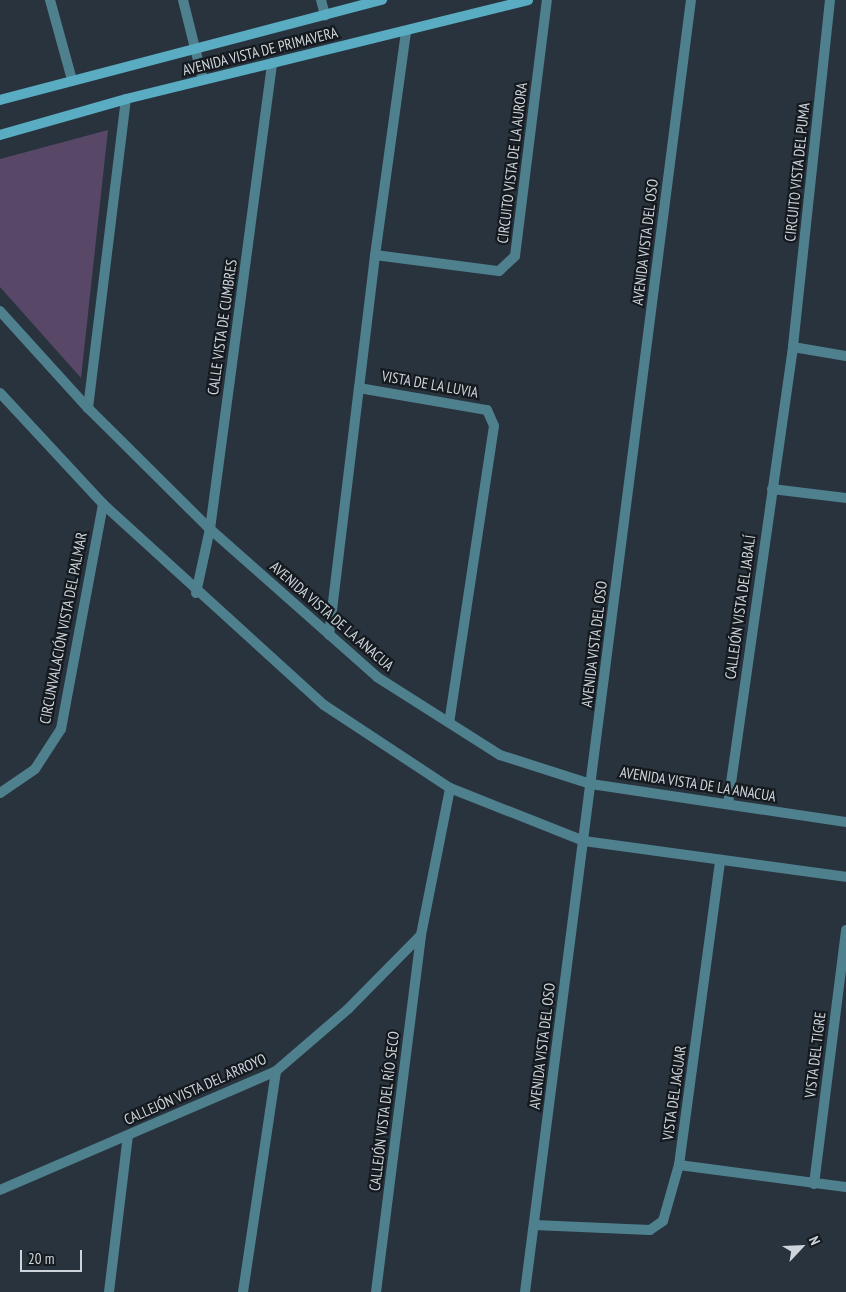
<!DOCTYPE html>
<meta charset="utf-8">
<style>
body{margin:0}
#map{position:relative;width:846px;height:1292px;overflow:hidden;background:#28333e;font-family:"PT Sans Narrow",sans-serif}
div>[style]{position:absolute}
.green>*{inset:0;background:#584767}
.minor>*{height:10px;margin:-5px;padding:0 5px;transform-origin:5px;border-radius:5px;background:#4f808e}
.tertiary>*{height:10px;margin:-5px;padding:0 5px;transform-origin:5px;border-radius:5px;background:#4f808e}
.secondary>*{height:10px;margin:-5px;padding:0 5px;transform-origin:5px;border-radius:5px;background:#59acc2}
span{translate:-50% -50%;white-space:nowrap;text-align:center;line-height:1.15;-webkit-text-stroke:4.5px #151a1f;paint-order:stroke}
.street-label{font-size:15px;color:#cdd4db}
.north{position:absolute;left:776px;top:1222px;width:50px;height:50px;-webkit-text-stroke:4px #151a1f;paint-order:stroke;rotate:65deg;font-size:14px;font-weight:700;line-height:20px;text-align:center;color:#cdd4db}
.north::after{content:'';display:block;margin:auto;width:18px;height:22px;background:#cdd4db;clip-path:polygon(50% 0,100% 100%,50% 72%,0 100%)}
.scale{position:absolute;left:20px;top:1250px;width:62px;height:22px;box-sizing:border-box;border:2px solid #cdd4db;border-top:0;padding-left:6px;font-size:15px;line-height:18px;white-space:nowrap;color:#cdd4db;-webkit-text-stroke:4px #151a1f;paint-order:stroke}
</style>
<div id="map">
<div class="green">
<div style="clip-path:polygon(108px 130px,81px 378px,0 287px,0 159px)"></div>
</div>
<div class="minor">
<div style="left:50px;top:0;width:83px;rotate:74.6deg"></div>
<div style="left:183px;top:0;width:82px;rotate:76deg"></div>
<div style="left:321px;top:0;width:16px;rotate:75deg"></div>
<div style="left:830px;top:0;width:349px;rotate:96.1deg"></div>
<div style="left:793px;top:347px;width:54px;rotate:9.6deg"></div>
<div style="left:406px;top:32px;width:225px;rotate:97.9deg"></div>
<div style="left:375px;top:255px;width:125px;rotate:7.4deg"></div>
<div style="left:499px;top:271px;width:22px;rotate:-43deg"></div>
<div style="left:515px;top:256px;width:258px;rotate:-82.9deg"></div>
<div style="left:359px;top:388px;width:134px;rotate:-83.1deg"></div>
<div style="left:88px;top:408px;width:311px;rotate:-83deg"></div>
<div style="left:772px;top:489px;width:75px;rotate:6.9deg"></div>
<div style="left:196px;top:593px;width:66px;rotate:-77.7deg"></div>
<div style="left:210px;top:529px;width:470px;rotate:-82.4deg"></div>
<div style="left:329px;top:635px;width:249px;rotate:-83.1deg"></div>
<div style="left:359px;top:388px;width:130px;rotate:9.8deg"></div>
<div style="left:487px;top:410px;width:17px;rotate:66deg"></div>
<div style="left:494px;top:426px;width:300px;rotate:98.6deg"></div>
<div style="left:0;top:793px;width:42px;rotate:-34.4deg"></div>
<div style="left:35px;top:769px;width:48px;rotate:-57deg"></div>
<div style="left:61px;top:729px;width:229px;rotate:-79.4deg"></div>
<div style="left:728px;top:804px;width:462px;rotate:-81.9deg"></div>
<div style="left:679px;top:1165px;width:168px;rotate:7.5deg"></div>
<div style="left:814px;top:1184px;width:256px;rotate:-82.8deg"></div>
<div style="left:0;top:1190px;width:301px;rotate:-23.3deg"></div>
<div style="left:276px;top:1071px;width:95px;rotate:-40.7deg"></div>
<div style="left:348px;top:1009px;width:104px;rotate:-45.4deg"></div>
<div style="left:421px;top:935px;width:150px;rotate:-78.8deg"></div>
<div style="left:534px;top:1225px;width:116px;rotate:2.5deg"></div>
<div style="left:650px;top:1230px;width:16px;rotate:-35deg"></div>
<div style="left:663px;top:1221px;width:58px;rotate:-74.1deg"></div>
<div style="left:679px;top:1165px;width:308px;rotate:-82.3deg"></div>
<div style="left:109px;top:1292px;width:157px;rotate:-83.1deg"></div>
<div style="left:243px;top:1292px;width:223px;rotate:-81.5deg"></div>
<div style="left:376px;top:1292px;width:360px;rotate:-82.8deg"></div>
<div style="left:525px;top:1292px;width:1303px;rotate:-82.68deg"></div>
</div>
<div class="tertiary">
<div style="left:0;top:311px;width:131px;rotate:47.8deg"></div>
<div style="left:88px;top:408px;width:172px;rotate:44.8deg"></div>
<div style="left:210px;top:529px;width:223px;rotate:41.5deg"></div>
<div style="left:377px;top:677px;width:146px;rotate:32.4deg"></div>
<div style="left:500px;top:755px;width:96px;rotate:17.7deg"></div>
<div style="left:591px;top:784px;width:258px;rotate:8.5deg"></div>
<div style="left:0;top:393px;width:151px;rotate:47.1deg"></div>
<div style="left:103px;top:504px;width:299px;rotate:42.3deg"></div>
<div style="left:324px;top:705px;width:151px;rotate:33.4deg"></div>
<div style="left:450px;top:788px;width:144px;rotate:21.6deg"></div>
<div style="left:584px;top:841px;width:264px;rotate:7.8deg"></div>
</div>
<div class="secondary">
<div style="left:0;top:100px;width:395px;rotate:-14.7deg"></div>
<div style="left:0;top:135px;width:131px;rotate:-15.9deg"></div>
<div style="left:126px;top:99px;width:414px;rotate:-13.8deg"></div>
</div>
<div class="street-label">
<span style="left:260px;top:51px;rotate:-14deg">AVENIDA VISTA DE PRIMAVERA</span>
<span style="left:512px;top:163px;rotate:-83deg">CIRCUITO VISTA DE LA AURORA</span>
<span style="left:797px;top:172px;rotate:-84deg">CIRCUITO VISTA DEL PUMA</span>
<span style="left:645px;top:242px;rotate:-83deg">AVENIDA VISTA DEL OSO</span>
<span style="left:222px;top:327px;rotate:-82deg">CALLE VISTA DE CUMBRES</span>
<span style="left:430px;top:384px;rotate:10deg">VISTA DE LA LUVIA</span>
<span style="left:740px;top:607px;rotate:-82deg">CALLEJÓN VISTA DEL JABALÍ</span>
<span style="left:332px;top:616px;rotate:41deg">AVENIDA VISTA DE LA ANACUA</span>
<span style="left:63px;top:628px;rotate:-79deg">CIRCUNVALACIÓN VISTA DEL PALMAR</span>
<span style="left:594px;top:644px;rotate:-83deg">AVENIDA VISTA DEL OSO</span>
<span style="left:698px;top:784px;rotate:9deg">AVENIDA VISTA DE LA ANACUA</span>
<span style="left:542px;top:1046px;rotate:-83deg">AVENIDA VISTA DEL OSO</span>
<span style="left:815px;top:1055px;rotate:-83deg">VISTA DEL TIGRE</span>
<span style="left:195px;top:1089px;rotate:-24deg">CALLEJÓN VISTA DEL ARROYO</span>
<span style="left:674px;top:1093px;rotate:-82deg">VISTA DEL JAGUAR</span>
<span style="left:384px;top:1111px;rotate:-83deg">CALLEJÓN VISTA DEL RÍO SECO</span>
</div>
<div class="north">N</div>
<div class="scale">20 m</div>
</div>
